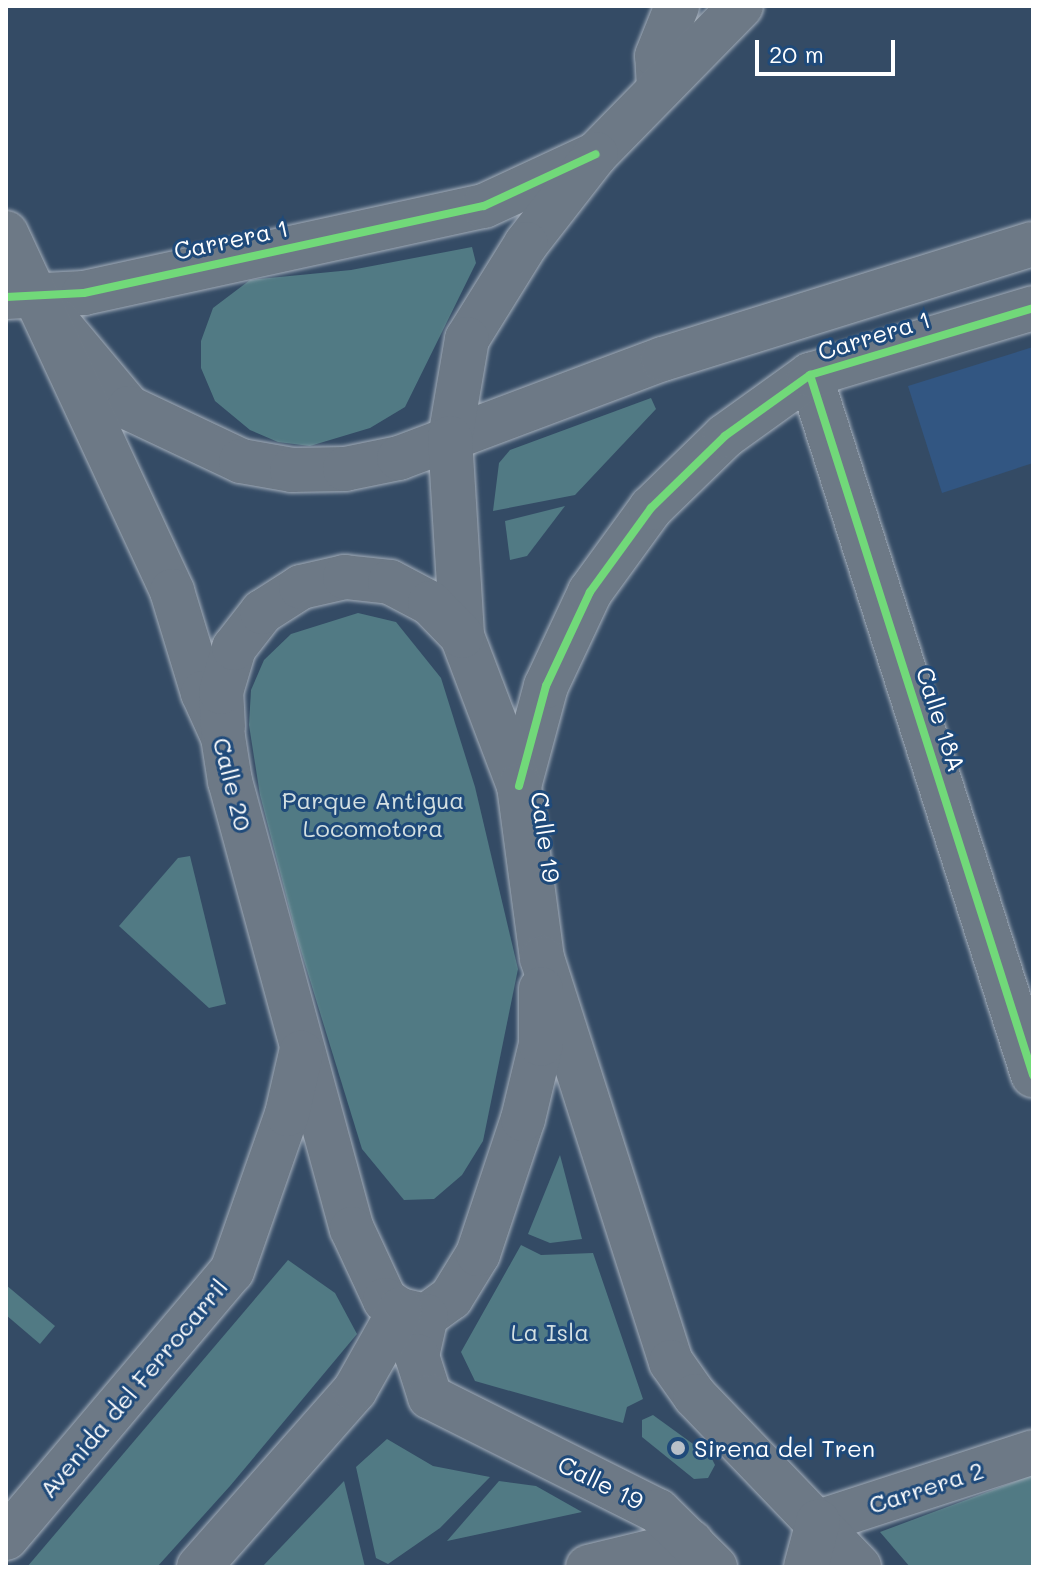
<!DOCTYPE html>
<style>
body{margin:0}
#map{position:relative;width:1039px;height:1573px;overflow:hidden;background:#344b65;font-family:Mali,sans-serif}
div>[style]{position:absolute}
.built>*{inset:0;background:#325682}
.green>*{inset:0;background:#517a84}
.roads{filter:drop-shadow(0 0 2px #a4aeba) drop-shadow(0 0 2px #a4aeba)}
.street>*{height:44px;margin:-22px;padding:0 22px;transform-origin:22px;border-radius:22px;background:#6d7986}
.secondary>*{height:44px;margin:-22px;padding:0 22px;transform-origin:22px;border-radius:22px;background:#6d7986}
.primary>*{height:44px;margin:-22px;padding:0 22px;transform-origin:22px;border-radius:22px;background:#6d7986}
.cycleway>*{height:8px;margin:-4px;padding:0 4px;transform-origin:4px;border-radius:4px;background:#71d979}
.dots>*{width:22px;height:22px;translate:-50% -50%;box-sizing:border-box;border:4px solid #1f4a7a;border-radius:50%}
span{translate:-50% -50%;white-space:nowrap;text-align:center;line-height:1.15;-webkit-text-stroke:6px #1f4a7a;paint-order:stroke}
.street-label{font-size:24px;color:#fff}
.park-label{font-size:24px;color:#d4e0e2}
.poi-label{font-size:24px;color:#fff}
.left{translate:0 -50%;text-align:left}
.frame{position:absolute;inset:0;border:8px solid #fff;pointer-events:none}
.scale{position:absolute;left:755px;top:40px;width:140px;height:36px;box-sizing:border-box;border:4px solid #fff;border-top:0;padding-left:10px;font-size:24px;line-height:28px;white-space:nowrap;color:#fff;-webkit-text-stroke:6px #1f4a7a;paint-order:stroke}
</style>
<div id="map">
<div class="built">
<div style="clip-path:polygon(1033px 347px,1033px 463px,942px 493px,908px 386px)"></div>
</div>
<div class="green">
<div style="clip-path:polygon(472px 247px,476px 263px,405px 407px,370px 428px,310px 446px,278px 442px,250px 430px,215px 401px,201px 368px,201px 341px,213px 308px,250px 280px,351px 270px)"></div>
<div style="clip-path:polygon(651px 398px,656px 409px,575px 495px,493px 511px,499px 463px,510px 450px)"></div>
<div style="clip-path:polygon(565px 506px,527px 556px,510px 560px,505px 521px)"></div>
<div style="clip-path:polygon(358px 613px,396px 622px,441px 678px,475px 787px,518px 969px,483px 1141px,462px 1175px,434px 1199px,404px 1200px,362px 1149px,297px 938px,260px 795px,249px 725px,251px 690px,264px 660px,291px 634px)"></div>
<div style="clip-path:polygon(190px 856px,226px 1004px,209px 1008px,119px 926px,178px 858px)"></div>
<div style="clip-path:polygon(560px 1155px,582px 1239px,550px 1243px,528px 1234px)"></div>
<div style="clip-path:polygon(521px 1245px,541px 1255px,593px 1253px,643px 1399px,627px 1407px,623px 1423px,475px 1381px,461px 1352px)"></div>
<div style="clip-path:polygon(288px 1260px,335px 1293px,357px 1334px,230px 1486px,157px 1567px,27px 1567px)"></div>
<div style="clip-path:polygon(6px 1285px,55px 1326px,40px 1344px,6px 1315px)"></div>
<div style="clip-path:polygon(653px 1415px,711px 1457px,715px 1465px,708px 1478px,694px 1479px,642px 1437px,642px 1420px)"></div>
<div style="clip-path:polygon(387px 1439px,433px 1466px,490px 1477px,440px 1528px,388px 1564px,376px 1558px,356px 1467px)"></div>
<div style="clip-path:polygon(1033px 1475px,1033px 1567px,910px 1567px,880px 1532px)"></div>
<div style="clip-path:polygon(344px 1481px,365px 1567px,262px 1567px)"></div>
<div style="clip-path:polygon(499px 1481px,536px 1486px,582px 1512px,447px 1541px)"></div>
</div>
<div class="roads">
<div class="street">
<div style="left:659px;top:89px;width:33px;rotate:-93deg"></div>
<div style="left:657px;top:56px;width:54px;rotate:-68.2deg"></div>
<div style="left:6px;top:297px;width:78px;rotate:-2.9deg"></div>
<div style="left:84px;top:293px;width:409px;rotate:-12.3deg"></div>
<div style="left:484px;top:206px;width:123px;rotate:-24.9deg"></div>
<div style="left:810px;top:375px;width:735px;rotate:72.33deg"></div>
<div style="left:588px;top:1567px;width:106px;rotate:-13.6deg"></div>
</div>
<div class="secondary">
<div style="left:52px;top:316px;width:120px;rotate:50.1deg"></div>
<div style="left:129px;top:408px;width:124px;rotate:25.3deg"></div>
<div style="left:241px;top:461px;width:52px;rotate:10deg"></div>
<div style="left:292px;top:470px;width:53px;rotate:-1.1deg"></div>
<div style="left:345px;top:469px;width:55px;rotate:-11.5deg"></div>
<div style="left:399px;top:458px;width:282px;rotate:-20.6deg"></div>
<div style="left:663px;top:359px;width:387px;rotate:-17.3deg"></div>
<div style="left:519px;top:786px;width:104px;rotate:-74.9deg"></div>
<div style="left:546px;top:686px;width:104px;rotate:-64.9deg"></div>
<div style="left:590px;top:592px;width:104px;rotate:-54deg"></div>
<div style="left:651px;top:508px;width:103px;rotate:-44.2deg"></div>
<div style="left:725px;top:436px;width:105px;rotate:-35.7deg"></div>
<div style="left:810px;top:375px;width:233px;rotate:-16.7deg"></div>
<div style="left:818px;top:1522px;width:226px;rotate:-18deg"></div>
</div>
<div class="primary">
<div style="left:741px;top:6px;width:207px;rotate:134.4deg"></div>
<div style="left:596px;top:154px;width:114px;rotate:127.9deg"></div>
<div style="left:526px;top:244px;width:112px;rotate:121.8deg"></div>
<div style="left:467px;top:339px;width:100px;rotate:99.7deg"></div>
<div style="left:450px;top:438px;width:198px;rotate:86.5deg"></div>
<div style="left:462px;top:636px;width:160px;rotate:69.2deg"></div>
<div style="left:519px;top:786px;width:174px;rotate:82.4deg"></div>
<div style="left:542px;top:958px;width:424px;rotate:72.3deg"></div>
<div style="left:671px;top:1362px;width:42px;rotate:54.8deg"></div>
<div style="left:695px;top:1396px;width:237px;rotate:46.2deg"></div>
<div style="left:6px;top:233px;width:395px;rotate:65.1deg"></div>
<div style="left:172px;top:591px;width:107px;rotate:73.1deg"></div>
<div style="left:203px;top:693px;width:48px;rotate:65.6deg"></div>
<div style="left:223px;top:737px;width:45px;rotate:81deg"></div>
<div style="left:230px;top:781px;width:464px;rotate:74.8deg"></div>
<div style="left:352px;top:1229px;width:78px;rotate:65.1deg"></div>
<div style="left:385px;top:1300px;width:18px;rotate:34deg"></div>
<div style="left:400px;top:1310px;width:27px;rotate:13deg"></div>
<div style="left:426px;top:1316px;width:31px;rotate:-36deg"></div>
<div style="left:451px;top:1298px;width:52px;rotate:-58.5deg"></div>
<div style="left:478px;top:1254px;width:142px;rotate:-71.6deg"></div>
<div style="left:523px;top:1119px;width:77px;rotate:-76.5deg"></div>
<div style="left:541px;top:1044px;width:55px;rotate:-90deg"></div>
<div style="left:223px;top:727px;width:35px;rotate:-93deg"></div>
<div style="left:221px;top:692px;width:46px;rotate:-73.5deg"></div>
<div style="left:234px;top:648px;width:46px;rotate:-52.1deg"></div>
<div style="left:262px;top:612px;width:46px;rotate:-32.7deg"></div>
<div style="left:301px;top:587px;width:45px;rotate:-12.8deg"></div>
<div style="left:345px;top:577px;width:45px;rotate:6.3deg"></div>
<div style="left:390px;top:582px;width:45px;rotate:27.7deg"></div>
<div style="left:430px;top:603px;width:46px;rotate:45.9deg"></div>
<div style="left:426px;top:1316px;width:41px;rotate:102.7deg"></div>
<div style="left:417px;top:1356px;width:43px;rotate:72.4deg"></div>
<div style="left:430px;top:1397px;width:255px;rotate:26.6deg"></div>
<div style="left:658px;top:1511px;width:80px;rotate:44.5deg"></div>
<div style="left:6px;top:1538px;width:350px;rotate:-49.8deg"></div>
<div style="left:232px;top:1271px;width:166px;rotate:-70.7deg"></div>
<div style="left:287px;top:1114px;width:63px;rotate:-77.1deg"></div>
<div style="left:199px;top:1567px;width:236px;rotate:-48.6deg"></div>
<div style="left:355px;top:1390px;width:92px;rotate:-60.6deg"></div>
<div style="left:806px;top:1567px;width:47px;rotate:-75.1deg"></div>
</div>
</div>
<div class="cycleway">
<div style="left:6px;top:297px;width:78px;rotate:-2.9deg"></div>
<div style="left:84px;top:293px;width:409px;rotate:-12.3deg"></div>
<div style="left:484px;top:206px;width:123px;rotate:-24.9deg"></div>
<div style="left:810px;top:375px;width:735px;rotate:72.33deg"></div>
<div style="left:519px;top:786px;width:104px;rotate:-74.9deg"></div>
<div style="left:546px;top:686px;width:104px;rotate:-64.9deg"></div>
<div style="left:590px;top:592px;width:104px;rotate:-54deg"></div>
<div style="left:651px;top:508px;width:103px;rotate:-44.2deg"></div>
<div style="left:725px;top:436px;width:105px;rotate:-35.7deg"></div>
<div style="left:810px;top:375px;width:233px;rotate:-16.7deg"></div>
</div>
<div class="dots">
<div style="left:678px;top:1448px;background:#b8c0c9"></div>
</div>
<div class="street-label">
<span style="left:231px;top:239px;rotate:-12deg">Carrera 1</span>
<span style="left:874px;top:335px;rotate:-17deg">Carrera 1</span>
<span style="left:941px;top:719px;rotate:72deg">Calle 18A</span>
<span style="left:233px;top:784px;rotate:76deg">Calle 20</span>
<span style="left:546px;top:837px;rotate:82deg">Calle 19</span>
<span style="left:133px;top:1388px;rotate:-50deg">Avenida del Ferrocarril</span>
<span style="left:601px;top:1482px;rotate:26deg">Calle 19</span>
<span style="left:926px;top:1487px;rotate:-18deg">Carrera 2</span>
</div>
<div class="park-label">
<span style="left:373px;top:814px">Parque Antigua<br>Locomotora</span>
<span style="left:550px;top:1332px">La Isla</span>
</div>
<div class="poi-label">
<span class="left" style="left:694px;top:1448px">Sirena del Tren</span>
</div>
<div class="frame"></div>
<div class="scale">20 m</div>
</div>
